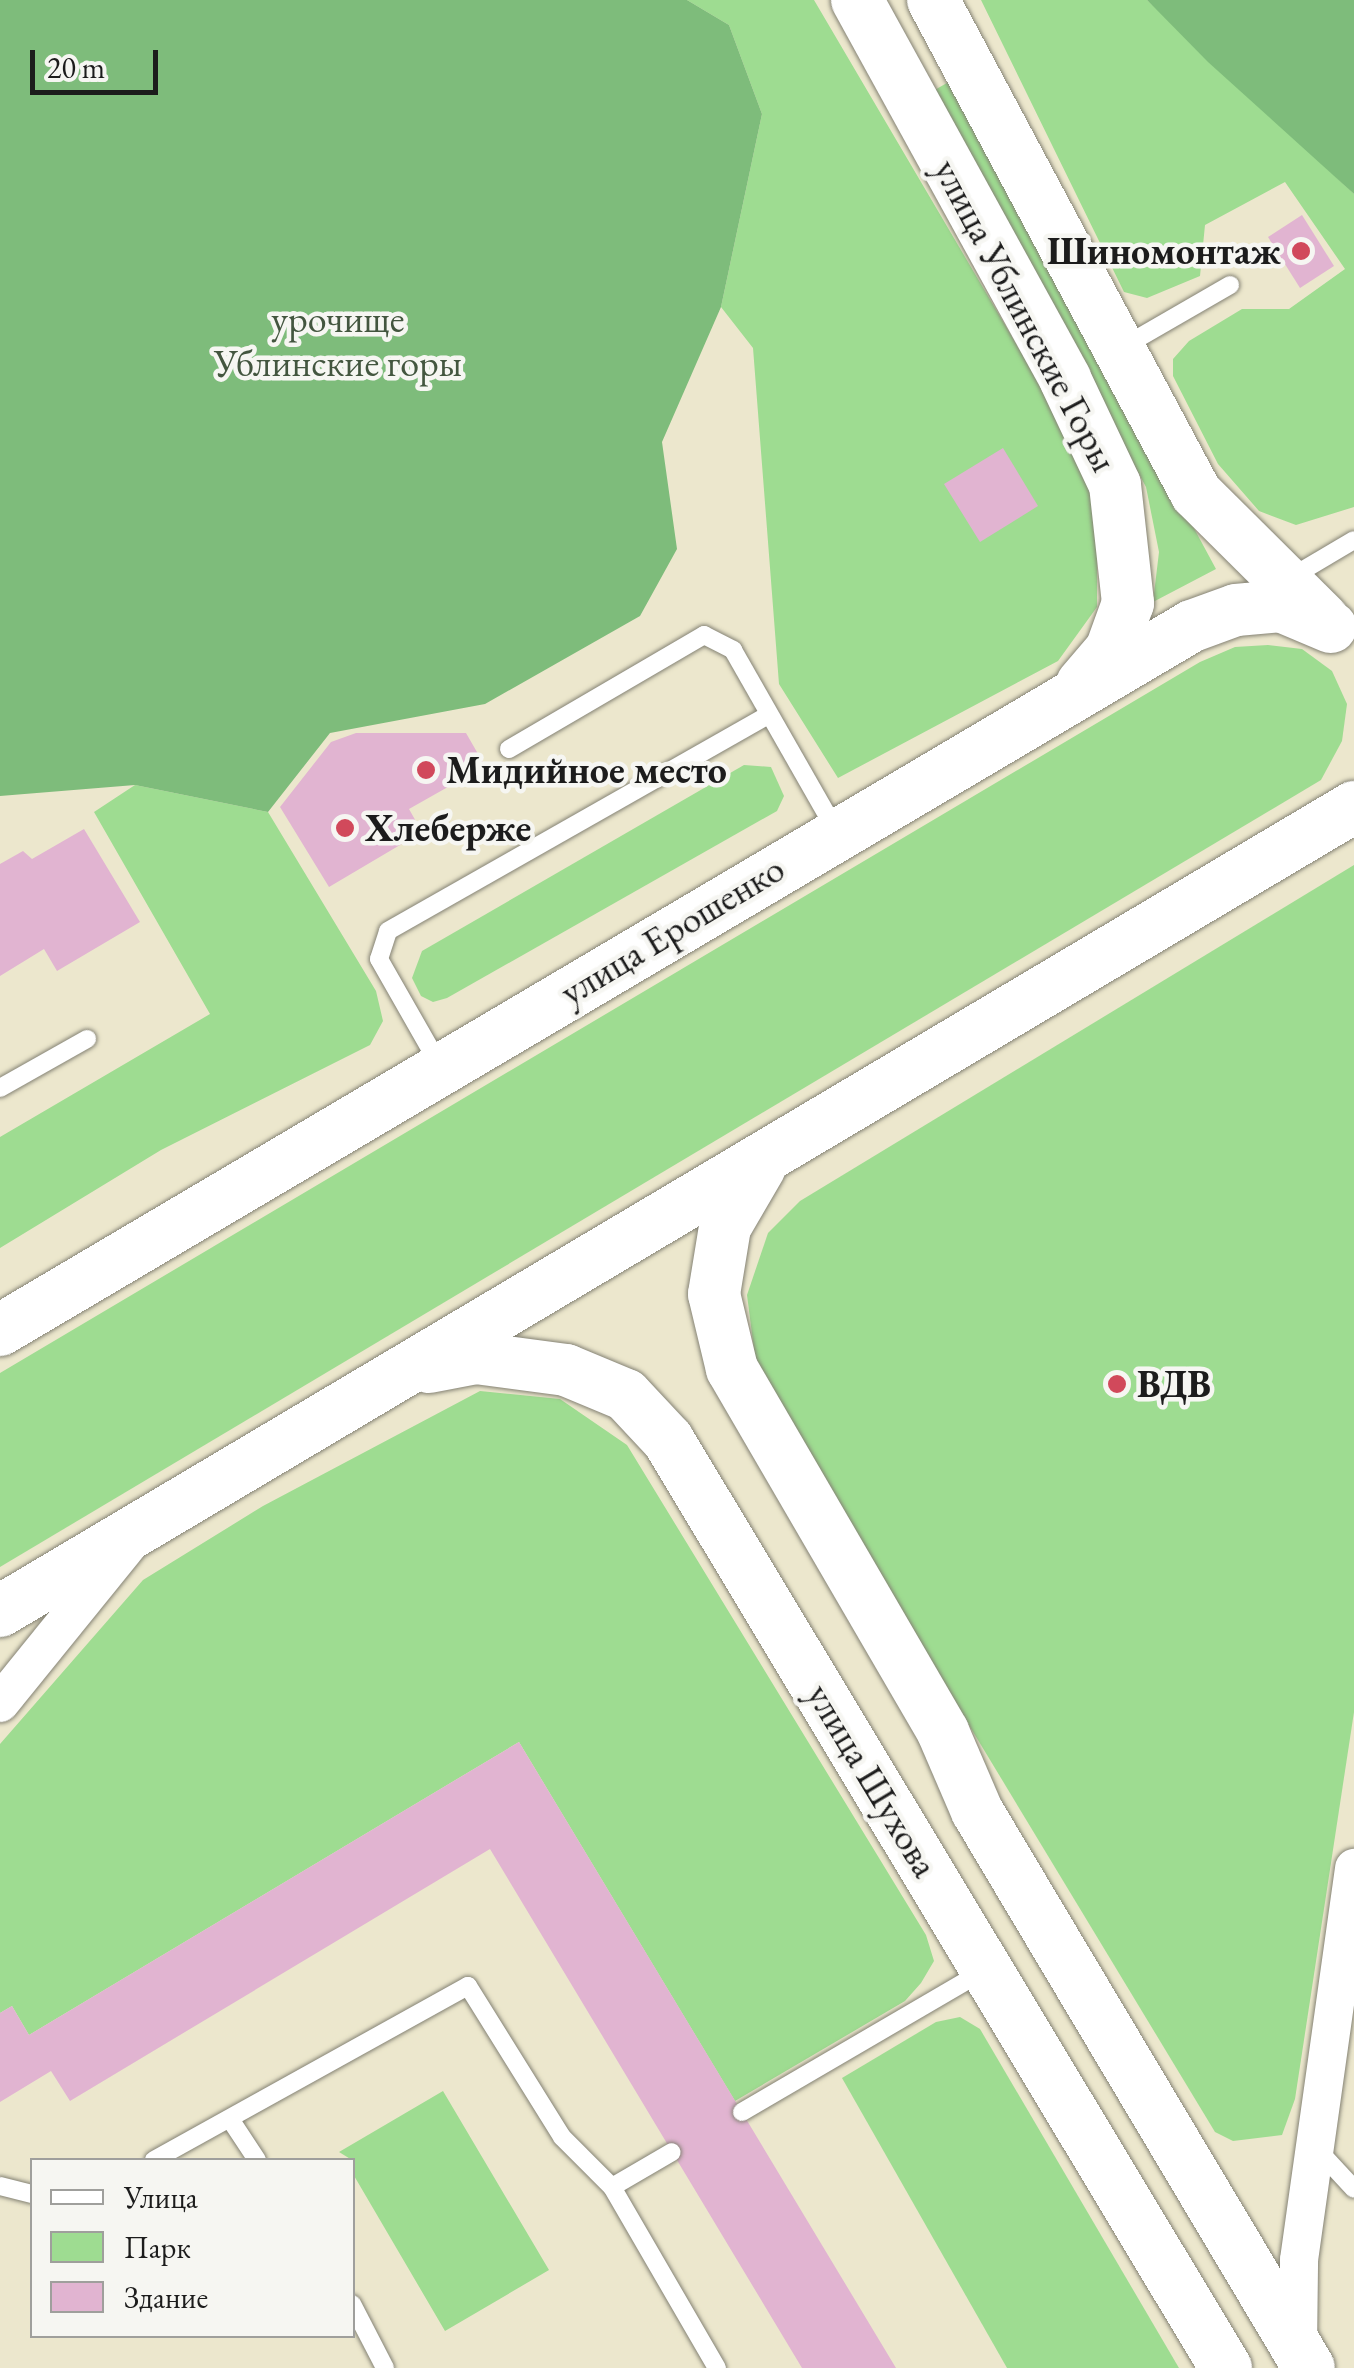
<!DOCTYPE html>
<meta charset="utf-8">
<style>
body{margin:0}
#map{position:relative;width:1354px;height:2368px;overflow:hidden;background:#ece7cd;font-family:"EB Garamond",serif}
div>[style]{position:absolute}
.green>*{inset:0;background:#9edc91}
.forest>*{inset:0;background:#7ebc7b}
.building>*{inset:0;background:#e1b4d1}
.roads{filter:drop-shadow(0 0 2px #848274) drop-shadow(0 0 2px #848274)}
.service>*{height:18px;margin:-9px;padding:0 9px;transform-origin:9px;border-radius:9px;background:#fff}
.minor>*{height:38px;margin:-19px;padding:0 19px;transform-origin:19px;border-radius:19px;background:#fff}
.secondary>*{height:52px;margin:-26px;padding:0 26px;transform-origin:26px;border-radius:26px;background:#fff}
.dots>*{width:28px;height:28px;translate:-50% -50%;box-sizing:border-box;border:5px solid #f6f6f2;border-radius:50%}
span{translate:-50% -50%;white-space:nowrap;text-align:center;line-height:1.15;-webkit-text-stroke:9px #f6f6f2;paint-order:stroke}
.poi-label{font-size:38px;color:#1c1c1c;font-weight:700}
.right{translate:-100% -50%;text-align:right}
.left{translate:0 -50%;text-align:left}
.street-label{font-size:38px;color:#1c1c1c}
.park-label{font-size:38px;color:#43563f}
.legend{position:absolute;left:30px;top:2158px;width:325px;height:180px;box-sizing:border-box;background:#f6f6f2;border:2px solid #9f9f9c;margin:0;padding:12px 18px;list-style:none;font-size:30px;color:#1c1c1c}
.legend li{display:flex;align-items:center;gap:20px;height:50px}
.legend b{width:50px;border:2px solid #9f9f9c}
.scale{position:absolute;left:30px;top:50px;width:128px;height:45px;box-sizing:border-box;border:5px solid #1c1c1c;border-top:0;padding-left:12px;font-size:30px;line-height:35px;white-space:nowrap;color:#1c1c1c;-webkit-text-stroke:8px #f6f6f2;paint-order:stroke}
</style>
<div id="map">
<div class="green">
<div style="clip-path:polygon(687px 0,814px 0,1055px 410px,1087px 481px,1097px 520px,1097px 607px,1058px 661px,838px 778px,779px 684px,753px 348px,721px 307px,762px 114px,729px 25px)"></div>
<div style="clip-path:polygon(981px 0,1147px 0,1354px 194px,1354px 507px,1296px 525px,1259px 511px,1218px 464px,1173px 376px,1173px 359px,1189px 341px,1242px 309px,1289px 309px,1345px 269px,1285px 182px,1205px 225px,1200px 276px,1147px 298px,1124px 292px)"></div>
<div style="clip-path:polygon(952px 80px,1216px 569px,1153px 602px,1159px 552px,1146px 487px,933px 91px)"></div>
<div style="clip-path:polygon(1268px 645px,1302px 649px,1332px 671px,1347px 704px,1342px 741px,1321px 780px,0 1567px,0 1373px,1200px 662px,1235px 647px)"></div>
<div style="clip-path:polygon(744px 765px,771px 767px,784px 796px,777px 811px,447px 998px,433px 1002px,421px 996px,412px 978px,422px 951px)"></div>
<div style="clip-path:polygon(135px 785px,268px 812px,376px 991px,383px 1021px,370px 1045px,161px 1150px,0 1248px,0 1137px,210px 1014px,94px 812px)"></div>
<div style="clip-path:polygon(1354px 865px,1354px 1712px,1295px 2099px,1282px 2135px,1233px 2141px,1215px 2132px,799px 1444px,756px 1365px,747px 1295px,768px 1233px,800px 1201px)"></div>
<div style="clip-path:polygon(480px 1391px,560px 1399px,627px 1445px,926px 1935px,934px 1961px,921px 1983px,905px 2001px,735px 2101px,519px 1742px,29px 2035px,12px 2006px,0 2013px,0 1744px,143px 1580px,263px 1506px)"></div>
<div style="clip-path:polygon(960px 2017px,980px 2029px,1179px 2368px,1007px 2368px,842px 2078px,936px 2022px)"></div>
<div style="clip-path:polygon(443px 2091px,549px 2270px,445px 2331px,353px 2174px,352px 2160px,339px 2152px)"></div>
</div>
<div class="forest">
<div style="clip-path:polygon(0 0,687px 0,729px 25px,762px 114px,721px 307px,662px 442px,677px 549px,640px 616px,485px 704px,330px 733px,268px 812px,135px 785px,0 796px)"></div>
<div style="clip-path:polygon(1147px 0,1354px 0,1354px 194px,1208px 62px)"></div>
</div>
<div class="building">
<div style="clip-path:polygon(1302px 215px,1334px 266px,1300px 288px,1268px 237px)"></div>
<div style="clip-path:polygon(1003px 448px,1038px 506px,980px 542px,944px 484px)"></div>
<div style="clip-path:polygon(356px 733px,466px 733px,485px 766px,409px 809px,422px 832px,329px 887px,280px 807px,331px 742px)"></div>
<div style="clip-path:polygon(84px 829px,140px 922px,57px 971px,44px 949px,0 976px,0 864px,23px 851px,32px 859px)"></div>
<div style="clip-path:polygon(519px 1742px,896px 2368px,802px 2368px,490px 1849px,70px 2101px,51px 2071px,0 2102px,0 2013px,12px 2006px,29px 2035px)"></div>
</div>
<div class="roads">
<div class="service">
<div style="left:1121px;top:348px;width:126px;rotate:-30deg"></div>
<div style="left:1290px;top:578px;width:74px;rotate:-30.7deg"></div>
<div style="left:509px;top:749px;width:226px;rotate:-30.3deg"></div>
<div style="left:704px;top:635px;width:33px;rotate:27deg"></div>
<div style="left:733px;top:650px;width:210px;rotate:60.3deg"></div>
<div style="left:440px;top:1066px;width:123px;rotate:-119.7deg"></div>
<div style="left:379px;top:959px;width:29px;rotate:-72deg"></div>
<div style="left:388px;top:931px;width:437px;rotate:-29.6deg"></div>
<div style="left:0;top:1088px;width:100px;rotate:-29.4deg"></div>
<div style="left:742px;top:2112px;width:278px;rotate:-30.3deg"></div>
<div style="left:230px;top:2119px;width:49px;rotate:56.6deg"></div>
<div style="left:1317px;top:2149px;width:54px;rotate:47.2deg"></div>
<div style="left:154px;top:2160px;width:359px;rotate:-29deg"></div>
<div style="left:468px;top:1986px;width:178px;rotate:58.1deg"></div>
<div style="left:562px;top:2137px;width:71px;rotate:45deg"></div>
<div style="left:612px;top:2187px;width:209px;rotate:59.9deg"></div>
<div style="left:0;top:2186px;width:33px;rotate:14deg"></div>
<div style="left:612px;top:2187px;width:69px;rotate:-30.3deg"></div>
<div style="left:352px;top:2304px;width:72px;rotate:62.7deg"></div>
</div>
<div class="minor">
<div style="left:0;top:1703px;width:202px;rotate:-51deg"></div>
<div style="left:1298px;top:2348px;width:88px;rotate:-89.3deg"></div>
<div style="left:1299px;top:2260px;width:396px;rotate:-82deg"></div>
</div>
<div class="secondary">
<div style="left:857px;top:0;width:432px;rotate:61.2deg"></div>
<div style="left:1065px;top:379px;width:117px;rotate:64.7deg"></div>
<div style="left:1115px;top:485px;width:119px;rotate:83.7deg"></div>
<div style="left:1128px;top:603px;width:50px;rotate:109.9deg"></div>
<div style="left:1111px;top:650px;width:45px;rotate:130.5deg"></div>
<div style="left:933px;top:0;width:559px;rotate:61.92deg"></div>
<div style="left:1196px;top:493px;width:179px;rotate:44.8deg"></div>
<div style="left:760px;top:1167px;width:69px;rotate:120.3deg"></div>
<div style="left:725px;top:1227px;width:68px;rotate:99.3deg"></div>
<div style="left:714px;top:1294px;width:77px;rotate:76.5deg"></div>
<div style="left:732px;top:1369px;width:420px;rotate:59.8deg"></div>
<div style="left:943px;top:1732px;width:86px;rotate:66.7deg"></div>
<div style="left:977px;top:1811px;width:648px;rotate:59.2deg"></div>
<div style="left:0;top:1330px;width:1384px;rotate:-30.57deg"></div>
<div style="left:1192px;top:626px;width:47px;rotate:-20deg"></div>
<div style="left:1236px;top:610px;width:45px;rotate:-5.1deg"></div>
<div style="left:1281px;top:606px;width:54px;rotate:22.8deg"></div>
<div style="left:429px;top:1367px;width:48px;rotate:-10.8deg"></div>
<div style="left:476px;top:1358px;width:91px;rotate:7.6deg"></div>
<div style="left:566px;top:1370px;width:65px;rotate:22.6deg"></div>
<div style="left:626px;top:1395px;width:62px;rotate:47deg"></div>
<div style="left:668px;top:1440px;width:1083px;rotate:58.98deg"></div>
<div style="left:0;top:1611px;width:1575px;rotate:-30.7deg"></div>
</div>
</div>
<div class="dots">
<div style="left:1301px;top:251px;background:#d1495b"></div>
<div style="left:426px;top:770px;background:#d1495b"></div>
<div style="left:345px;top:828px;background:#d1495b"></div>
<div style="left:1117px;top:1384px;background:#d1495b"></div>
</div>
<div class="poi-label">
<span class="right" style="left:1281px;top:251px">Шиномонтаж</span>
<span class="left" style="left:446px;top:770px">Мидийное место</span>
<span class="left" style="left:365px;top:828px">Хлеберже</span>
<span class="left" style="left:1137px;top:1384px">ВДВ</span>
</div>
<div class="street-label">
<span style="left:1026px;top:315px;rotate:62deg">улица Ублинские Горы</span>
<span style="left:672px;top:930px;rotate:-31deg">улица Ерошенко</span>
<span style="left:873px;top:1780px;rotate:59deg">улица Шухова</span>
</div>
<div class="park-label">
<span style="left:338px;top:341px">урочище<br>Ублинские горы</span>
</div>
<ul class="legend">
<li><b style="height:12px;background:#fff"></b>Улица</li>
<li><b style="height:28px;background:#9edc91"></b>Парк</li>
<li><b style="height:28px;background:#e1b4d1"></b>Здание</li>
</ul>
<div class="scale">20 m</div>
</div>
